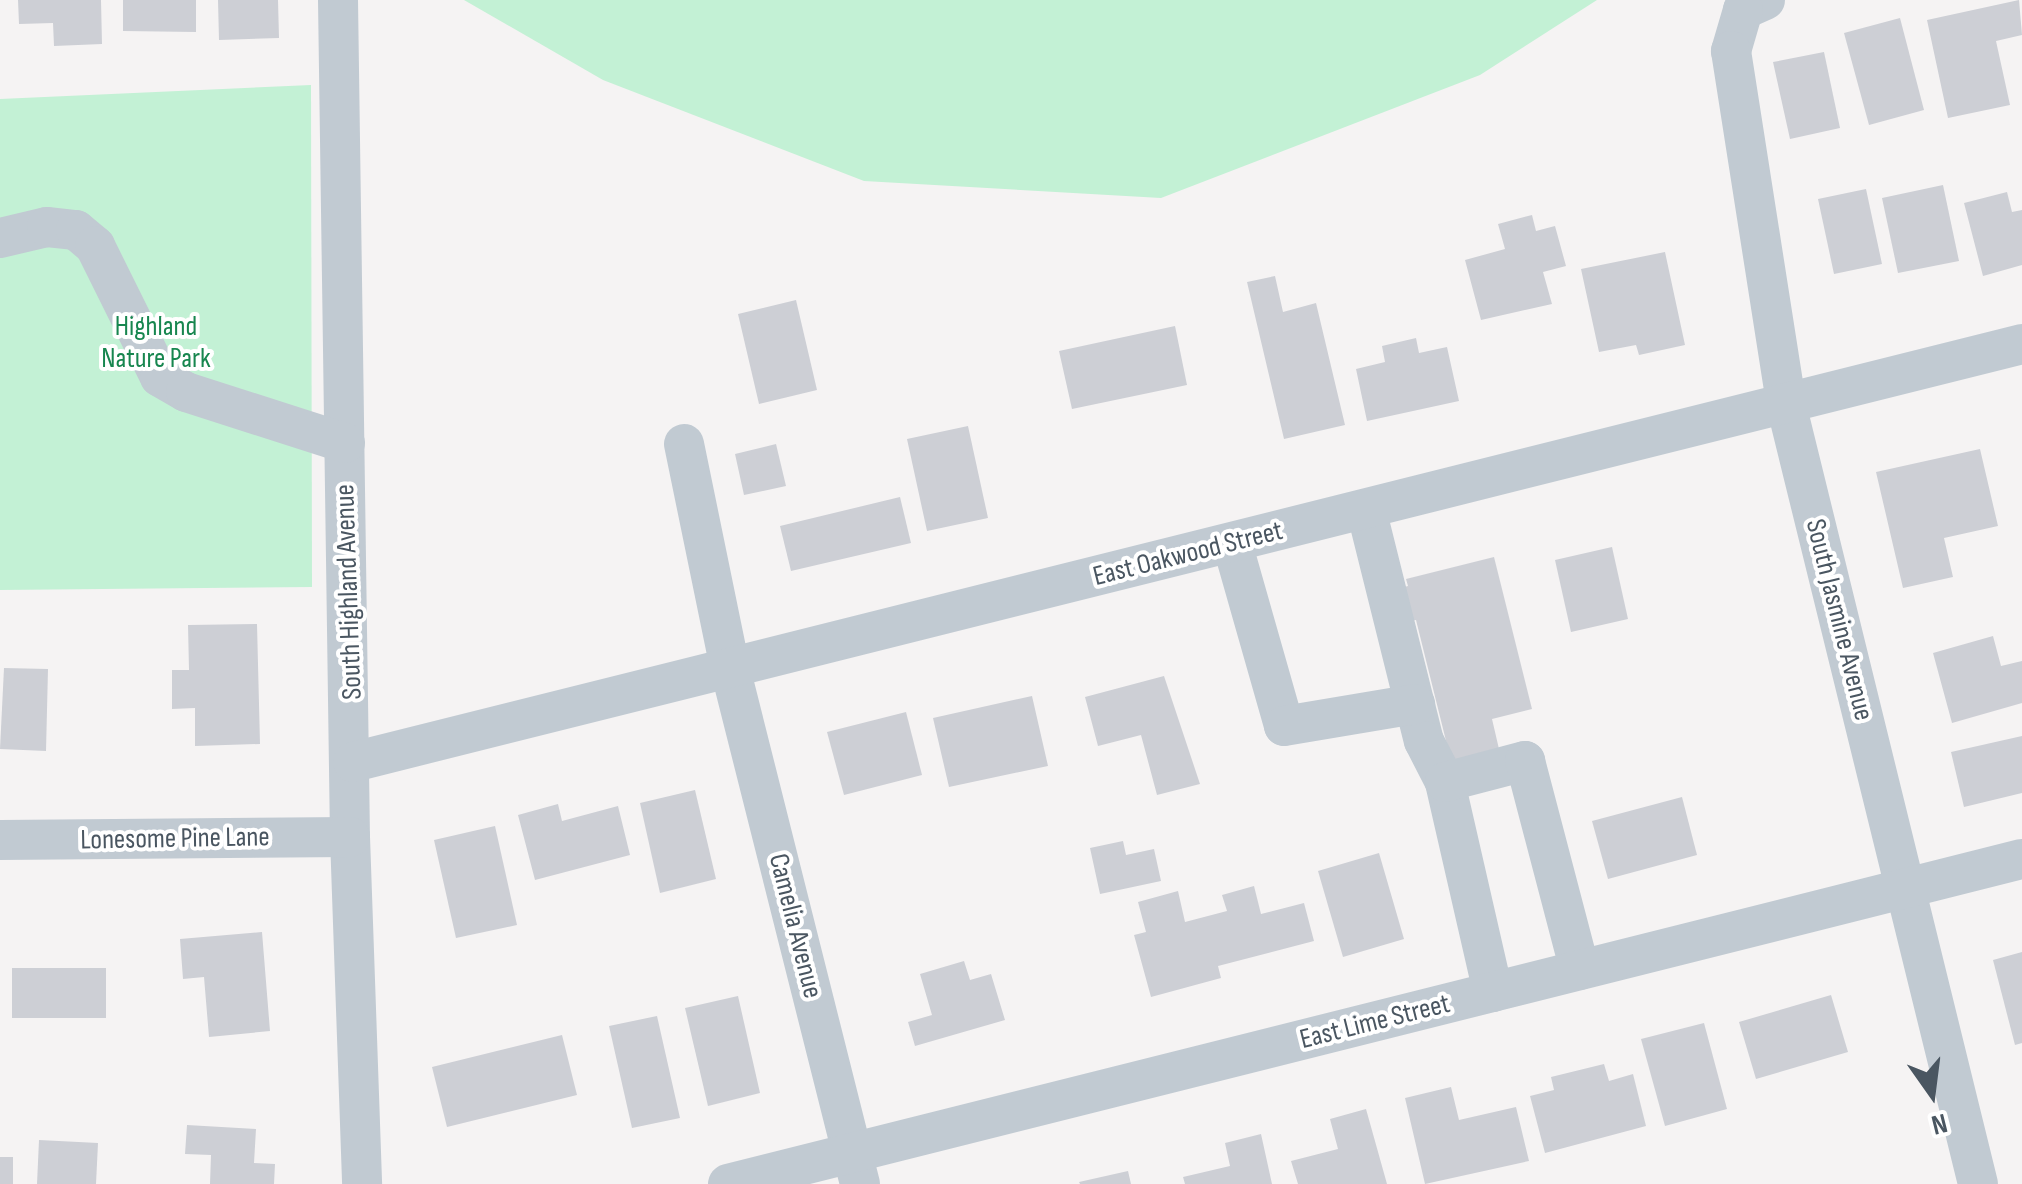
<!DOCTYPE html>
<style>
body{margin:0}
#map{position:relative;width:2022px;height:1184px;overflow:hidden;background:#f5f3f3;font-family:"Sofia Sans Condensed",sans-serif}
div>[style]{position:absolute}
.green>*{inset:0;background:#c3f1d5}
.building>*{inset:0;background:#cdcfd5}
.minor>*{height:40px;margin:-20px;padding:0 20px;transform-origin:20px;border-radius:20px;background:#c1cad2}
span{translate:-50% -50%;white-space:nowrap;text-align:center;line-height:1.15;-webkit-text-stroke:8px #fff;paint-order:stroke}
.park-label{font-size:28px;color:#17864f}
.street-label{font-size:28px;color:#4a5661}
.north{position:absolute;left:1882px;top:1044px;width:100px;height:100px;-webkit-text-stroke:8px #fff;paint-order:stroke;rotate:166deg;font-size:28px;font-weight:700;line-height:40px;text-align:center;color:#4a5661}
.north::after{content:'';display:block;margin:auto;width:35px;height:45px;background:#4a5661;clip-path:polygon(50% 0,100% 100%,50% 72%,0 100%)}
</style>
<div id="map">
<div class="green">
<div style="clip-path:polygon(464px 0,1597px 0,1480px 75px,1161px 198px,864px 181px,603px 80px)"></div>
<div style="clip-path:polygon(311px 85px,312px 587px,0 590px,0 99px)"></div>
</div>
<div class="building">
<div style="clip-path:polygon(18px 0,101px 0,102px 44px,54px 46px,53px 23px,19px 24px)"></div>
<div style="clip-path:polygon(123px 0,196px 0,196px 32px,123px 31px)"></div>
<div style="clip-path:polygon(218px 0,278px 0,279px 38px,219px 40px)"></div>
<div style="clip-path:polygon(2019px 0,2022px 35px,1996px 41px,2010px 105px,1948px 118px,1927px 20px)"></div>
<div style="clip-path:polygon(1900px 18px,1924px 110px,1869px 125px,1844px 33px)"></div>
<div style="clip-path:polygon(1824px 52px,1840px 128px,1790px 139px,1773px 62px)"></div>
<div style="clip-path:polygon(1943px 185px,1959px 261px,1898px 273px,1882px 198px)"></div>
<div style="clip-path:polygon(1866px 189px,1882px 264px,1834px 274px,1818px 199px)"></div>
<div style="clip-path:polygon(2007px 192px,2012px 212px,2022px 210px,2022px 265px,1983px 276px,1964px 203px)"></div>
<div style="clip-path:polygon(1532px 215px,1536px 231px,1555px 226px,1566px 266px,1543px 272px,1552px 304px,1481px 320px,1465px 260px,1505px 249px,1498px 224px)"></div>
<div style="clip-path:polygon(1665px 252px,1685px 345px,1639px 355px,1636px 345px,1599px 352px,1581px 269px)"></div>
<div style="clip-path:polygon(1275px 276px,1283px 312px,1316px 303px,1345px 425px,1284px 439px,1247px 282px)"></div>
<div style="clip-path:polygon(796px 300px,817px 390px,759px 404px,738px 314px)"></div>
<div style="clip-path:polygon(1175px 326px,1187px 385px,1072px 409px,1059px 351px)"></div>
<div style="clip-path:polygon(1416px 338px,1419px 353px,1447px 347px,1459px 401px,1367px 421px,1356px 369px,1385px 362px,1382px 346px)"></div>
<div style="clip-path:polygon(968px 426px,988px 518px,927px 531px,907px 439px)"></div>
<div style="clip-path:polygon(776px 444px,786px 486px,744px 495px,735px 454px)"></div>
<div style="clip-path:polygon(1980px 449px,1998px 526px,1944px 538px,1953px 577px,1903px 588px,1876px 472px)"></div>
<div style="clip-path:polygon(900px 497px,911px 543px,791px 571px,780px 526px)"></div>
<div style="clip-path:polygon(1612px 547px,1628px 619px,1571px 632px,1555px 560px)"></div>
<div style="clip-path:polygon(1494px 557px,1532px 709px,1492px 719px,1499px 749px,1451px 761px,1416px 620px,1400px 623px,1392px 590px,1408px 586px,1406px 579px)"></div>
<div style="clip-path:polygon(257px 624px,260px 744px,195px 746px,195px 708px,172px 709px,172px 670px,189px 670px,188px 625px)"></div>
<div style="clip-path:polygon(1993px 636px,2001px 666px,2022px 661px,2022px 703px,1952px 723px,1933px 653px)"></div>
<div style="clip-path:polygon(4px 668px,48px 669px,46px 751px,0 749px)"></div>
<div style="clip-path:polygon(1164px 676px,1200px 784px,1157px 795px,1141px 735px,1098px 746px,1085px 697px)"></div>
<div style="clip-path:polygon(1032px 696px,1048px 766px,949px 787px,933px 718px)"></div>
<div style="clip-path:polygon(906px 712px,922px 775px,844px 795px,827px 732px)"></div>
<div style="clip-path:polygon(2022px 736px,2022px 793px,1964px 807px,1951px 752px)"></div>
<div style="clip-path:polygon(695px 790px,716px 879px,660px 893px,640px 803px)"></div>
<div style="clip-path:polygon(1682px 797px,1697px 855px,1608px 879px,1592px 821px)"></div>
<div style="clip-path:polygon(558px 804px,562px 821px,618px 806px,630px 855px,535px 880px,518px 815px)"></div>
<div style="clip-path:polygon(495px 826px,517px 925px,456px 938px,434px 840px)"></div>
<div style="clip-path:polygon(1123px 841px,1126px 855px,1154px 849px,1161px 881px,1100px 894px,1090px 848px)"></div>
<div style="clip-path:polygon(1379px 853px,1404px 939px,1343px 957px,1318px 871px)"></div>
<div style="clip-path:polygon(1254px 886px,1261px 914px,1304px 903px,1314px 941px,1218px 966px,1221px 978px,1151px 997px,1134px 935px,1146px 932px,1138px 902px,1178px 891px,1185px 922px,1227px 911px,1222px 895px)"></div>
<div style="clip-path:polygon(262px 932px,270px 1031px,209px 1037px,204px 977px,183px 979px,180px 939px)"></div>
<div style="clip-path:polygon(2022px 952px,2022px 1043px,2015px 1045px,1993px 960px)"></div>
<div style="clip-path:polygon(964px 961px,970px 980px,991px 974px,1005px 1020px,915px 1046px,908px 1022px,932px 1015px,920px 974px)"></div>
<div style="clip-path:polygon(12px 968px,106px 968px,106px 1018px,12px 1018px)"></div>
<div style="clip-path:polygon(1831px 995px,1848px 1052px,1756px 1079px,1739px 1022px)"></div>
<div style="clip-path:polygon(738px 996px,760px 1093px,708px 1106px,685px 1008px)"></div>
<div style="clip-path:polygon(657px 1016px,680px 1118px,632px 1128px,609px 1026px)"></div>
<div style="clip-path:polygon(1704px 1023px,1727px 1109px,1665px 1126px,1641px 1039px)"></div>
<div style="clip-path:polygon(562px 1035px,577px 1095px,447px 1127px,432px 1067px)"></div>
<div style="clip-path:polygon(1604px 1064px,1609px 1081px,1633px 1074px,1646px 1126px,1545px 1153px,1530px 1096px,1554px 1090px,1551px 1077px)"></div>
<div style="clip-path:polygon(1451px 1087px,1459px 1120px,1516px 1107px,1529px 1161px,1425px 1184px,1405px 1098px)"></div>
<div style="clip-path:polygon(1366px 1109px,1387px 1184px,1298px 1184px,1291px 1161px,1338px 1149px,1330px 1119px)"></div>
<div style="clip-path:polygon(187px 1125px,256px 1129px,254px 1163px,275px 1164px,274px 1184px,210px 1184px,211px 1155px,185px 1154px)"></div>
<div style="clip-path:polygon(1261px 1134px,1272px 1184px,1185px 1184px,1183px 1177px,1230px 1166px,1225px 1143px)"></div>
<div style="clip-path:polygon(39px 1140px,98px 1143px,96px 1184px,37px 1184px)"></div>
<div style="clip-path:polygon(0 1157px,13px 1157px,13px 1184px,0 1184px)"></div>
<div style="clip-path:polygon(1128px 1171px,1131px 1184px,1080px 1184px,1079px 1182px)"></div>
</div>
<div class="minor">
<div style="left:338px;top:0;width:837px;rotate:89.18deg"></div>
<div style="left:350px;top:837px;width:347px;rotate:88deg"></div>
<div style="left:1765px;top:0;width:24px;rotate:156deg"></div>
<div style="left:1743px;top:10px;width:43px;rotate:106.3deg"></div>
<div style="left:1731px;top:51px;width:357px;rotate:81.1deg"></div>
<div style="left:1786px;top:404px;width:803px;rotate:76.17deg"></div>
<div style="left:0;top:238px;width:48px;rotate:-13.2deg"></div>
<div style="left:47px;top:227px;width:29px;rotate:6deg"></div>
<div style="left:76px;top:230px;width:25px;rotate:40deg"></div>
<div style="left:95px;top:246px;width:146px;rotate:63.6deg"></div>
<div style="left:160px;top:377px;width:30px;rotate:30deg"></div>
<div style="left:186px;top:392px;width:167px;rotate:17.8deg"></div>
<div style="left:684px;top:444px;width:229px;rotate:78.4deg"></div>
<div style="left:730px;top:668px;width:532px;rotate:75.86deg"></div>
<div style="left:1366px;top:509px;width:239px;rotate:76deg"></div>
<div style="left:1424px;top:741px;width:46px;rotate:62.9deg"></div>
<div style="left:1232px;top:543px;width:190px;rotate:74.1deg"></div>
<div style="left:1284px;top:726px;width:133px;rotate:-9.5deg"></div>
<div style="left:353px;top:762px;width:1721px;rotate:-14.06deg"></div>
<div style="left:0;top:840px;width:350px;rotate:-0.5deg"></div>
<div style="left:1493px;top:992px;width:215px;rotate:-102.9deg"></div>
<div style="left:1445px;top:782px;width:83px;rotate:-14.7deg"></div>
<div style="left:1525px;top:761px;width:216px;rotate:75.3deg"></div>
<div style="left:728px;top:1184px;width:1334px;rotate:-14.1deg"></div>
</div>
<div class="park-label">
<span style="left:156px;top:343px">Highland<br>Nature Park</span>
</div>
<div class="street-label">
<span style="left:1188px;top:554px;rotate:-14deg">East Oakwood Street</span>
<span style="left:349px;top:592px;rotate:-92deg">South Highland Avenue</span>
<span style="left:1839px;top:620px;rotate:76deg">South Jasmine Avenue</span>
<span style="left:175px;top:839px;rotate:-1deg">Lonesome Pine Lane</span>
<span style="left:795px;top:926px;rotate:76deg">Camelia Avenue</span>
<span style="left:1375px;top:1022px;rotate:-14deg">East Lime Street</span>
</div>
<div class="north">N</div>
</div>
